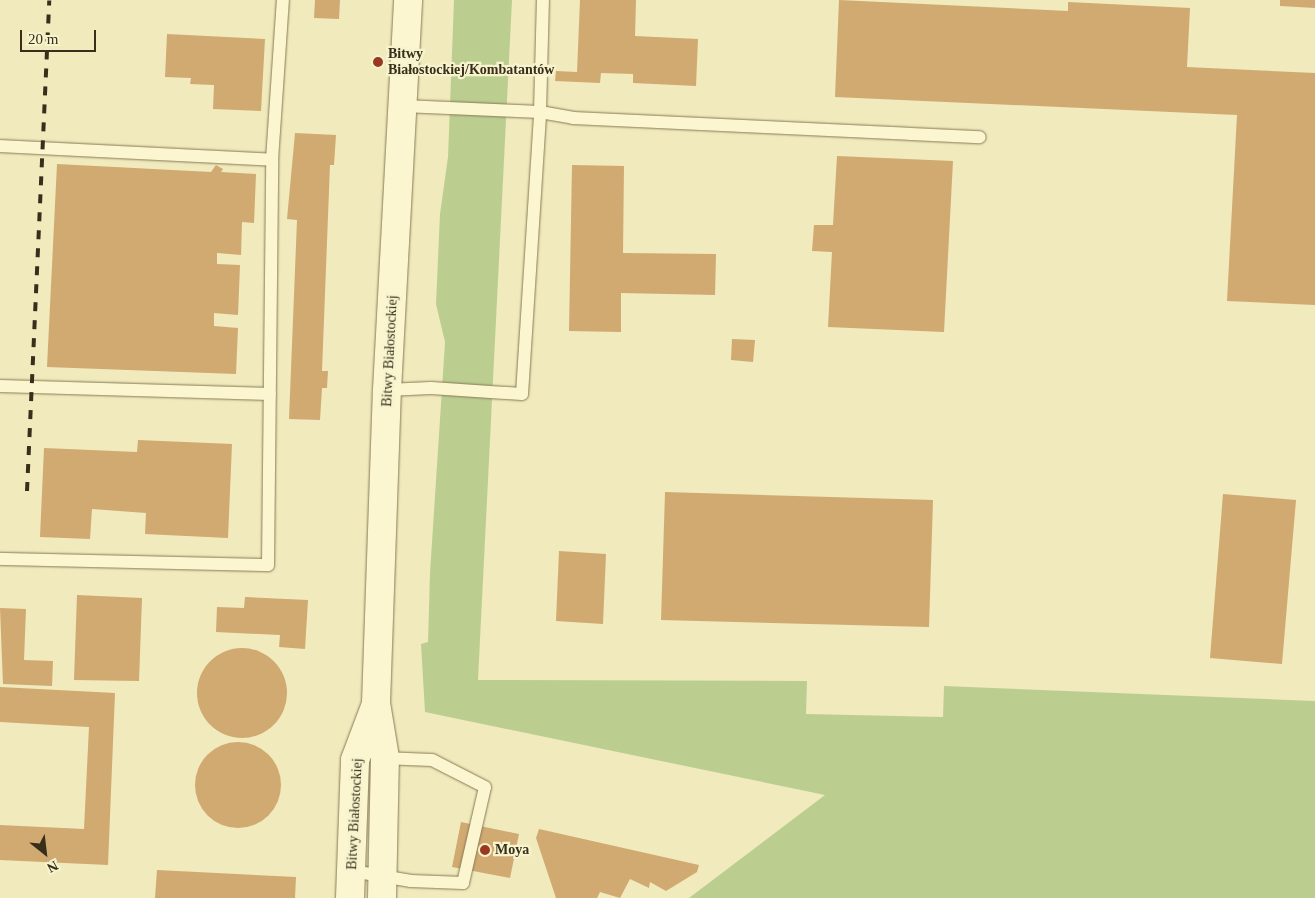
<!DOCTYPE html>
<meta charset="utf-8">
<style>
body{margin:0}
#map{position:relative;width:1315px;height:898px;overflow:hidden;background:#f0eabd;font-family:"Times New Roman",serif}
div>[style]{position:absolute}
.green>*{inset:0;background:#bbce90}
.building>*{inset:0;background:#d0aa70}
.round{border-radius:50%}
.roads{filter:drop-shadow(0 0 1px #887a55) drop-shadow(0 0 1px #887a55)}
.lane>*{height:12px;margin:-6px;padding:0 6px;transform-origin:6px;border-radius:6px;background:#fbf6d0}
.secondary>*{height:28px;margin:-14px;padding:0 14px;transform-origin:14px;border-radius:14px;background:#fbf6d0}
.rail>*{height:4px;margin-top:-2px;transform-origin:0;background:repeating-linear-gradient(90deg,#372e1b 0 9px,transparent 0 18px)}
.dots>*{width:14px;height:14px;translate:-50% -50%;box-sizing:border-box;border:2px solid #f7f3cd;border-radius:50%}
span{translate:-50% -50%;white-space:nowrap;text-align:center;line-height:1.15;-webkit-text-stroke:4.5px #f7f3cd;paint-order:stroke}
.poi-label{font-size:14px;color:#372e1b;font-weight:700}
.left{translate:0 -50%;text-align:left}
.street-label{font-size:14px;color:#372e1b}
.north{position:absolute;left:20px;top:828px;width:50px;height:50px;-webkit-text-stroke:4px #f7f3cd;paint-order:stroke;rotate:151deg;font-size:14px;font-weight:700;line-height:20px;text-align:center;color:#372e1b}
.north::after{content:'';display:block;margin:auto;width:18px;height:22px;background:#372e1b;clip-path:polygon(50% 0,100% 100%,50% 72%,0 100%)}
.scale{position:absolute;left:20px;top:30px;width:76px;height:22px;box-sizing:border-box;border:2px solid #372e1b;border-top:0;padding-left:6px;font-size:15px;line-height:18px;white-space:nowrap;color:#372e1b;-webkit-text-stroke:4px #f7f3cd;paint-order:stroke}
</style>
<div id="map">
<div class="green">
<div style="clip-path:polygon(454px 0,512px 0,478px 680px,807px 681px,806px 714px,943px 717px,944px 686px,1315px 701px,1315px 898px,689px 898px,825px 795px,425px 712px,421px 644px,428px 642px,430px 573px,445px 342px,436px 304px,440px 214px,448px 157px)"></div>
</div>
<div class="building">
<div style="clip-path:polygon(315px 0,340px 0,339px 19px,314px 18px)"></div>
<div style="clip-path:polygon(580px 0,636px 0,635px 36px,698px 39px,696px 86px,633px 83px,633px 74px,601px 73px,600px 83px,555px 81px,556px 71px,577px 72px)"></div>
<div style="clip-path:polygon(839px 0,1068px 11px,1068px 2px,1190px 8px,1187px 67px,1315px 73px,1315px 305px,1227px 301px,1237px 115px,835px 97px)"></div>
<div style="clip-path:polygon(1280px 0,1315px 0,1315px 8px,1280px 6px)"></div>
<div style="clip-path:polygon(167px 34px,265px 39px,261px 111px,213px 109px,214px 85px,190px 84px,191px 78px,165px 77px)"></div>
<div style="clip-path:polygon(295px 133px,336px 135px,334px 165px,330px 165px,322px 371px,328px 371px,327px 388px,322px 388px,320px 420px,289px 419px,297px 220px,287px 219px)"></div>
<div style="clip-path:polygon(837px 156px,953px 161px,944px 332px,828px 327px,832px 252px,812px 251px,814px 225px,833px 225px)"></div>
<div style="clip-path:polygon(57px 164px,211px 172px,216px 165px,223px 169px,221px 172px,256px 174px,254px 223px,242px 222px,241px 255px,217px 253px,217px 264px,240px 265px,238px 315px,214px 313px,214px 326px,238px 328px,236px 374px,47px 367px)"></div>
<div style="clip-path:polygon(572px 165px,624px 166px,623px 253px,716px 254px,715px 295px,621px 293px,621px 332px,569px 331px)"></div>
<div style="clip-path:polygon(732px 339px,755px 340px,753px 362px,731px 360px)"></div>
<div style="clip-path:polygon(138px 440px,232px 444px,228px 538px,145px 534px,146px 513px,92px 509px,90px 539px,40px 537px,44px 448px,137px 452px)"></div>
<div style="clip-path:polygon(665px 492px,933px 500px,929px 627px,661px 620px)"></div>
<div style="clip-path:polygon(1223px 494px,1296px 500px,1282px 664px,1210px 658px)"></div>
<div style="clip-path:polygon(559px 551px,606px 554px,603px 624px,556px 621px)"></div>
<div style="clip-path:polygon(77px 595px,142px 598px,139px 681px,74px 680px)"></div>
<div style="clip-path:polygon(245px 597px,308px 600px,305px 649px,279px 647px,280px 635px,216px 632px,217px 607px,244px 608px)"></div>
<div style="clip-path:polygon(0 608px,26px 609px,24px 660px,53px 661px,52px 686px,3px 684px)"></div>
<div class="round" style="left:197px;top:648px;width:90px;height:90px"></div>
<div style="clip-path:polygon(0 687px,115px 693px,108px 865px,0 860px,0 825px,84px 829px,89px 727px,0 722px)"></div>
<div class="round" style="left:195px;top:742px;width:86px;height:86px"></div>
<div style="clip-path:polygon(461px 822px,519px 834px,510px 878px,452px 867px)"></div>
<div style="clip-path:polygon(539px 829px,699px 865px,697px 872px,666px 891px,650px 882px,649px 888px,630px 879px,620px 898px,600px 892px,597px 898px,556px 898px,536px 838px)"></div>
<div style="clip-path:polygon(157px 870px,296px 877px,295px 898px,155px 898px)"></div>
</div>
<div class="roads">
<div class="lane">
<div style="left:403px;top:106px;width:137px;rotate:2.5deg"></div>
<div style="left:540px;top:112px;width:34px;rotate:10deg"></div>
<div style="left:573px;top:118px;width:407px;rotate:2.7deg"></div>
<div style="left:0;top:146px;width:272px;rotate:2.9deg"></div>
<div style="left:272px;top:160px;width:160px;rotate:-86.1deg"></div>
<div style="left:0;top:386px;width:270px;rotate:1.7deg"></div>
<div style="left:387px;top:390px;width:44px;rotate:-2.6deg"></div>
<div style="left:431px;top:388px;width:91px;rotate:3.8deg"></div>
<div style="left:522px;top:394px;width:283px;rotate:-86.3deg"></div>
<div style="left:540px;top:112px;width:112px;rotate:-88.5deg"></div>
<div style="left:0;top:559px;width:268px;rotate:1.3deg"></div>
<div style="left:268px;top:565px;width:405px;rotate:-89.4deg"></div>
<div style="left:352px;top:871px;width:60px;rotate:9.6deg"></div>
<div style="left:411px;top:881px;width:52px;rotate:2.2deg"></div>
<div style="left:463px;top:883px;width:98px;rotate:-77.1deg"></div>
<div style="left:485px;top:787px;width:59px;rotate:-153deg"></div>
<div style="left:432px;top:760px;width:50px;rotate:-177.7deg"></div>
</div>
<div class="secondary">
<div style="left:350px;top:898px;width:138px;rotate:-87.9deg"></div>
<div style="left:355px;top:760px;width:60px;rotate:-69.4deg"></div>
<div style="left:382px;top:898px;width:140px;rotate:-88.8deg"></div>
<div style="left:385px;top:758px;width:56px;rotate:-99.3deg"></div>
<div style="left:376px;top:703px;width:313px;rotate:-88deg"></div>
<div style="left:387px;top:390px;width:391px;rotate:-86.9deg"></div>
</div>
</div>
<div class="rail">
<div style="left:27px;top:491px;width:491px;rotate:-87.4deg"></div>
</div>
<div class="dots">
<div style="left:378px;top:62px;background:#9b3822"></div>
<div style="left:485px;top:850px;background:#9b3822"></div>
</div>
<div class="poi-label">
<span class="left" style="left:388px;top:62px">Bitwy<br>Białostockiej/Kombatantów</span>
<span class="left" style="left:495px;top:850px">Moya</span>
</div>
<div class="street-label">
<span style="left:390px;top:351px;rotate:-87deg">Bitwy Białostockiej</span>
<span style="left:355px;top:814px;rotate:-87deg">Bitwy Białostockiej</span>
</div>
<div class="north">N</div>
<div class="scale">20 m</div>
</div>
